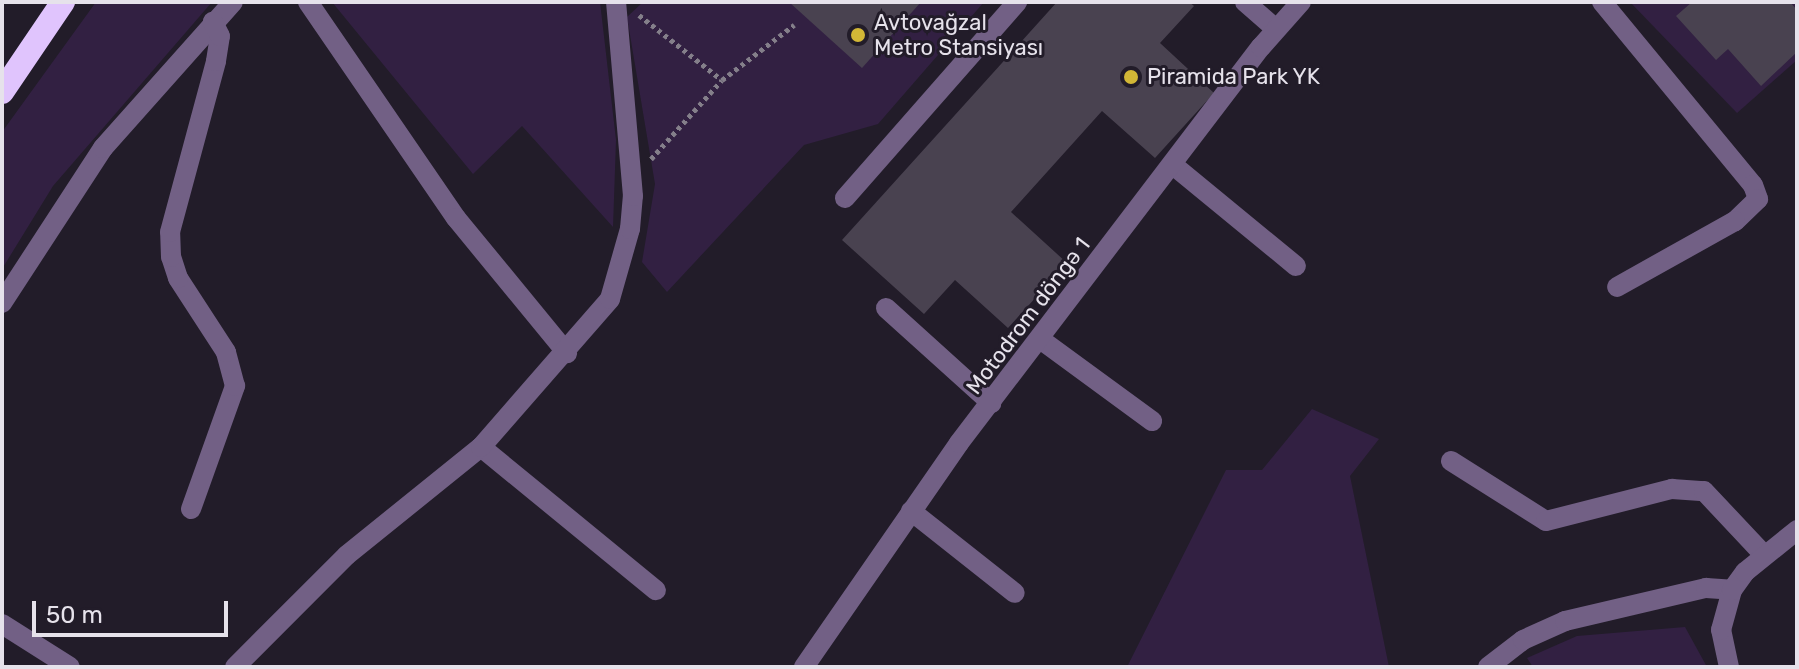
<!DOCTYPE html>
<meta charset="utf-8">
<style>
body{margin:0}
#map{position:relative;width:1799px;height:669px;overflow:hidden;background:#221c29;font-family:Rubik,sans-serif}
div>[style]{position:absolute}
.green>*{inset:0;background:#322042}
.building>*{inset:0;background:#494250}
.path>*{height:5px;margin-top:-2.5px;transform-origin:0;background:repeating-linear-gradient(90deg,#847f8a 0 4px,transparent 0 8px)}
.minor>*{height:20px;margin:-10px;padding:0 10px;transform-origin:10px;border-radius:10px;background:#726085}
.highway>*{height:24px;margin:-12px;padding:0 12px;transform-origin:12px;border-radius:12px;background:#e0c4fd}
.dots>*{width:22px;height:22px;translate:-50% -50%;box-sizing:border-box;border:4px solid #221c29;border-radius:50%}
span{translate:-50% -50%;white-space:nowrap;text-align:center;line-height:1.15;-webkit-text-stroke:6px #221c29;paint-order:stroke}
.poi-label{font-size:22px;color:#e6e2eb}
.left{translate:0 -50%;text-align:left}
.street-label{font-size:22px;color:#e6e2eb}
.frame{position:absolute;inset:0;border:4px solid #e6e2eb;pointer-events:none}
.scale{position:absolute;left:32px;top:601px;width:196px;height:36px;box-sizing:border-box;border:4px solid #e6e2eb;border-top:0;padding-left:10px;font-size:24px;line-height:28px;white-space:nowrap;color:#e6e2eb;-webkit-text-stroke:6px #221c29;paint-order:stroke}
</style>
<div id="map">
<div class="green">
<div style="clip-path:polygon(96px 2px,212px 2px,53px 186px,2px 269px,2px 132px)"></div>
<div style="clip-path:polygon(332px 2px,600px 2px,616px 140px,613px 227px,522px 126px,473px 174px)"></div>
<div style="clip-path:polygon(643px 2px,984px 2px,878px 124px,804px 145px,667px 292px,642px 262px,655px 184px,627px 17px)"></div>
<div style="clip-path:polygon(1630px 2px,1797px 2px,1797px 60px,1737px 113px)"></div>
<div style="clip-path:polygon(1312px 409px,1379px 439px,1350px 476px,1389px 667px,1127px 667px,1226px 470px,1262px 470px)"></div>
<div style="clip-path:polygon(1685px 627px,1707px 667px,1533px 667px,1527px 658px,1577px 636px)"></div>
</div>
<div class="building">
<div style="clip-path:polygon(789px 2px,921px 2px,862px 68px)"></div>
<div style="clip-path:polygon(1057px 2px,1189px 2px,1194px 6px,1160px 43px,1214px 93px,1155px 158px,1102px 111px,1011px 212px,1067px 263px,1008px 328px,955px 280px,924px 314px,842px 240px)"></div>
<div style="clip-path:polygon(1692px 2px,1790px 2px,1797px 10px,1797px 52px,1761px 86px,1728px 49px,1716px 60px,1676px 16px)"></div>
</div>
<div class="path">
<div style="left:639px;top:15px;width:105px;rotate:38.1deg"></div>
<div style="left:722px;top:80px;width:91px;rotate:-37.4deg"></div>
<div style="left:651px;top:159px;width:106px;rotate:-48.1deg"></div>
</div>
<div class="minor">
<div style="left:308px;top:2px;width:262px;rotate:55.6deg"></div>
<div style="left:456px;top:218px;width:175px;rotate:50.6deg"></div>
<div style="left:1245px;top:2px;width:41px;rotate:41.1deg"></div>
<div style="left:1602px;top:2px;width:237px;rotate:50.5deg"></div>
<div style="left:1753px;top:185px;width:15px;rotate:70deg"></div>
<div style="left:1758px;top:199px;width:32px;rotate:136deg"></div>
<div style="left:1735px;top:221px;width:135px;rotate:150.8deg"></div>
<div style="left:1173px;top:165px;width:159px;rotate:39.4deg"></div>
<div style="left:845px;top:198px;width:261px;rotate:-48.7deg"></div>
<div style="left:2px;top:303px;width:185px;rotate:-56.9deg"></div>
<div style="left:103px;top:148px;width:195px;rotate:-48.3deg"></div>
<div style="left:886px;top:308px;width:142px;rotate:42.1deg"></div>
<div style="left:1040px;top:339px;width:139px;rotate:36.2deg"></div>
<div style="left:481px;top:447px;width:226px;rotate:39.3deg"></div>
<div style="left:1451px;top:461px;width:112px;rotate:32.3deg"></div>
<div style="left:1546px;top:521px;width:130px;rotate:-14.3deg"></div>
<div style="left:1672px;top:489px;width:32px;rotate:4deg"></div>
<div style="left:1704px;top:491px;width:88px;rotate:46.8deg"></div>
<div style="left:191px;top:509px;width:131px;rotate:-70.3deg"></div>
<div style="left:235px;top:386px;width:35px;rotate:-105deg"></div>
<div style="left:226px;top:352px;width:88px;rotate:-123deg"></div>
<div style="left:178px;top:278px;width:22px;rotate:-108deg"></div>
<div style="left:171px;top:257px;width:25px;rotate:-92deg"></div>
<div style="left:170px;top:232px;width:177px;rotate:-74.9deg"></div>
<div style="left:216px;top:61px;width:25px;rotate:-81deg"></div>
<div style="left:220px;top:36px;width:16px;rotate:-117deg"></div>
<div style="left:911px;top:511px;width:132px;rotate:38.3deg"></div>
<div style="left:2px;top:624px;width:80px;rotate:32.3deg"></div>
<div style="left:235px;top:667px;width:158px;rotate:-45deg"></div>
<div style="left:347px;top:555px;width:172px;rotate:-38.9deg"></div>
<div style="left:481px;top:447px;width:196px;rotate:-48.9deg"></div>
<div style="left:610px;top:299px;width:73px;rotate:-74.1deg"></div>
<div style="left:630px;top:229px;width:33px;rotate:-85deg"></div>
<div style="left:633px;top:196px;width:195px;rotate:-95deg"></div>
<div style="left:804px;top:667px;width:272px;rotate:-55.3deg"></div>
<div style="left:959px;top:443px;width:498px;rotate:-52.7deg"></div>
<div style="left:1261px;top:47px;width:60px;rotate:-48.4deg"></div>
<div style="left:1488px;top:667px;width:44px;rotate:-37.6deg"></div>
<div style="left:1523px;top:640px;width:46px;rotate:-24.3deg"></div>
<div style="left:1565px;top:621px;width:145px;rotate:-13.2deg"></div>
<div style="left:1706px;top:588px;width:26px;rotate:4deg"></div>
<div style="left:1729px;top:667px;width:38px;rotate:-102deg"></div>
<div style="left:1721px;top:630px;width:41px;rotate:-74.6deg"></div>
<div style="left:1732px;top:590px;width:22px;rotate:-54deg"></div>
<div style="left:1745px;top:572px;width:67px;rotate:-38.9deg"></div>
</div>
<div class="highway">
<div style="left:2px;top:92px;width:109px;rotate:-55.9deg"></div>
</div>
<div class="dots">
<div style="left:858px;top:35px;background:#d2b736"></div>
<div style="left:1131px;top:77px;background:#d2b736"></div>
</div>
<div class="poi-label">
<span class="left" style="left:874px;top:35px">Avtovağzal<br>Metro Stansiyası</span>
<span class="left" style="left:1147px;top:77px">Piramida Park YK</span>
</div>
<div class="street-label">
<span style="left:1028px;top:316px;rotate:-53deg">Motodrom döngə 1</span>
</div>
<div class="frame"></div>
<div class="scale">50 m</div>
</div>
